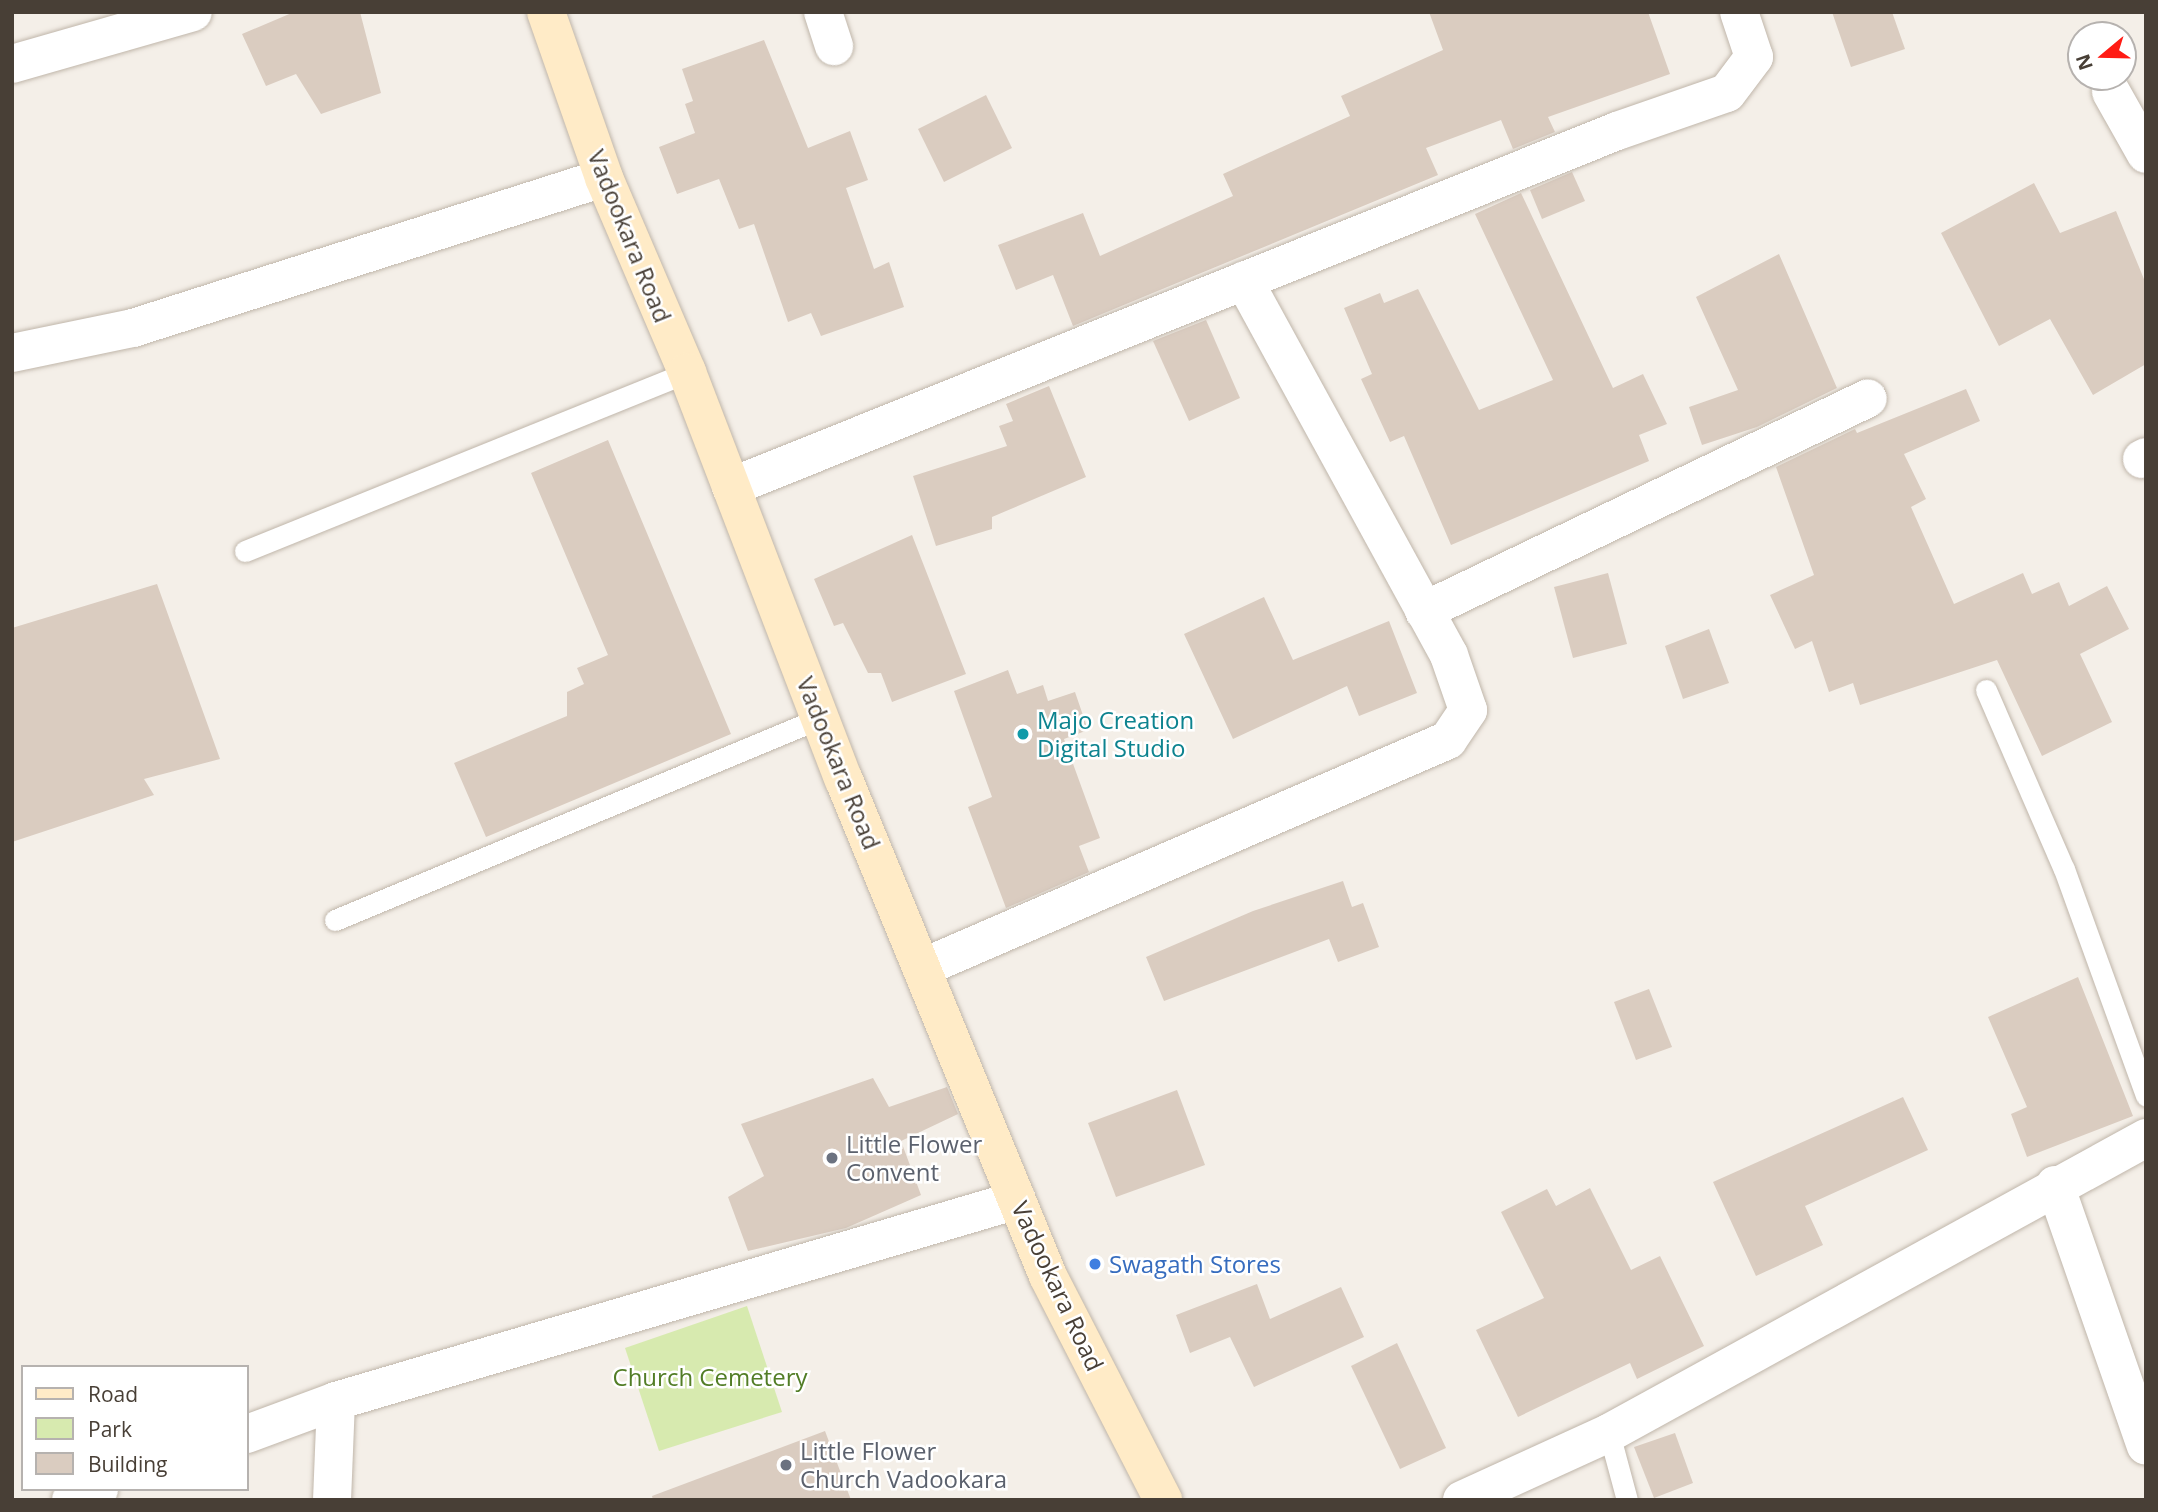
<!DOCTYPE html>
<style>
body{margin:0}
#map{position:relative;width:2158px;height:1512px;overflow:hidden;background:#f4efe8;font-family:"Open Sans",sans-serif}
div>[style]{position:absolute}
.green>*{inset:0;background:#d7eaaf}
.building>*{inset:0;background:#daccc0}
.roads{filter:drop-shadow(0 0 2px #c0b6aa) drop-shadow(0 0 2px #c0b6aa)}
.lane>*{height:21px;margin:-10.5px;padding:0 10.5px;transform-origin:10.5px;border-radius:10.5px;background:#fff}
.street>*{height:38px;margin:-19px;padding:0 19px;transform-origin:19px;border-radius:19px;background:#fff}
.secondary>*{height:38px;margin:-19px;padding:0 19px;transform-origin:19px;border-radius:19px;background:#ffebc7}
.dots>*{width:19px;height:19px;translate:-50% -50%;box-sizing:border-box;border:4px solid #fff;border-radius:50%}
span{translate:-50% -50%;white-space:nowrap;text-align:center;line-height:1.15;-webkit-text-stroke:5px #fff;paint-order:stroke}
.street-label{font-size:24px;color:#483f36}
.culture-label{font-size:24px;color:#0d838f}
.left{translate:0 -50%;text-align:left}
.worship-label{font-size:24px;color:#5b616d}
.shop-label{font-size:24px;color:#366cbe}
.park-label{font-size:24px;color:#527d26}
.frame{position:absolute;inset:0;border:14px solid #483f36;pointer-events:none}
.legend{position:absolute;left:21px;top:1365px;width:228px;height:126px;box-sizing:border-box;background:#fff;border:2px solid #b6b2af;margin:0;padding:9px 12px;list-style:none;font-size:21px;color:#483f36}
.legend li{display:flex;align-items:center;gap:14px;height:35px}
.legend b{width:35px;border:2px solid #b6b2af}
.north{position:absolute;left:2067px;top:21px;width:70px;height:70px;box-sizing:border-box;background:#fff;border:2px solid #b6b2af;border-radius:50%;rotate:251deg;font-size:19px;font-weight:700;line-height:28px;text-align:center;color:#483f36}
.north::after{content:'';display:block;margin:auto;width:24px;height:32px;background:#ff1b14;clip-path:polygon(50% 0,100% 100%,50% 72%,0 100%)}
</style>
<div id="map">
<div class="green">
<div style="clip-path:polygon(747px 1306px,782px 1412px,659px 1451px,625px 1348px)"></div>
</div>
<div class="building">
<div style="clip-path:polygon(294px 12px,360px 12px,381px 93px,321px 114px,296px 74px,266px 86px,242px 34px)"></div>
<div style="clip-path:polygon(1429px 12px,1648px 12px,1670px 74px,1548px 117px,1555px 132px,1513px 149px,1501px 120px,1426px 148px,1438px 175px,1073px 326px,1053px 275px,1016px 290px,998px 245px,1083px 213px,1100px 256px,1233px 196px,1223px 174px,1350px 116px,1341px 96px,1443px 50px)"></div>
<div style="clip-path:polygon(1832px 12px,1892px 12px,1905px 49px,1851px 67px)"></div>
<div style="clip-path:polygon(764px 40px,808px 148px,850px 131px,868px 180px,846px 188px,874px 269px,889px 262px,904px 307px,821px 336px,811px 313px,788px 322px,754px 224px,739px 229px,719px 179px,677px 194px,659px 147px,695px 133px,685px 104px,693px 101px,682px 69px)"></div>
<div style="clip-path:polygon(986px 95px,1012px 148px,944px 182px,918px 129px)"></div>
<div style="clip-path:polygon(1572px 172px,1585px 201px,1542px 219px,1530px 190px)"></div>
<div style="clip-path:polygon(2034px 183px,2060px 233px,2116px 211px,2146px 284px,2146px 364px,2093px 395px,2050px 319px,1999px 346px,1941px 233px)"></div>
<div style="clip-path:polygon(1521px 193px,1613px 388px,1643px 374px,1667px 424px,1639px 435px,1649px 461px,1451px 545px,1404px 436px,1390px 442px,1361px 379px,1372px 374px,1344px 308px,1380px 293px,1384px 303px,1418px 289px,1479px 410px,1553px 380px,1475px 214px)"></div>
<div style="clip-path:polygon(1779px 254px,1837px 388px,1757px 427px,1702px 445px,1689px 407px,1738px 390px,1696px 297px)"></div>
<div style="clip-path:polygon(1206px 320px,1240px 398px,1189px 421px,1153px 341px)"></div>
<div style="clip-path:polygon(1049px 386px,1086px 477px,992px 517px,992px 529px,936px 546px,913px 476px,1007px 446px,999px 426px,1013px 421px,1006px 404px)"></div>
<div style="clip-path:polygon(1966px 389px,1980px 421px,1904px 454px,1926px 499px,1911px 507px,1954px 604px,2023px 573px,2032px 594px,2059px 582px,2069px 606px,2107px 586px,2129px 629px,2080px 654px,2112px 722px,2042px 756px,1997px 660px,1860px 705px,1853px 683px,1829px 692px,1812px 641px,1795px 649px,1770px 595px,1814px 575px,1776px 467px,1855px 429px,1857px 433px)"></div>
<div style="clip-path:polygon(608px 440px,731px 734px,486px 837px,454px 763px,567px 716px,567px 692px,584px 684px,577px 668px,608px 655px,531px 473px)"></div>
<div style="clip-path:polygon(912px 535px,966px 674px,892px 702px,881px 673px,868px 673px,843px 623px,834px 626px,814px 579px)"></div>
<div style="clip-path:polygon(1608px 573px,1627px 644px,1573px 658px,1554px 587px)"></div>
<div style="clip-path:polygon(157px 584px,220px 759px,144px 779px,154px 795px,12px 842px,12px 628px)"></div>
<div style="clip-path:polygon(1264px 597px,1293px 660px,1389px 621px,1417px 693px,1359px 716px,1347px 686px,1233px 739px,1184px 634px)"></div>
<div style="clip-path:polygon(1709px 629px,1729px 683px,1683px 699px,1665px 646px)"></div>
<div style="clip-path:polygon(1008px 670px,1017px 694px,1043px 685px,1048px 701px,1075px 692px,1088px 730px,1064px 739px,1100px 838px,1079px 846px,1089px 872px,1006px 908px,968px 807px,992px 797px,954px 691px)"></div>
<div style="clip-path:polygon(1343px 881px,1352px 907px,1363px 903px,1379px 947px,1338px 962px,1329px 939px,1164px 1001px,1146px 957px,1253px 911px)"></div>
<div style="clip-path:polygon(2078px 977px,2133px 1116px,2027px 1157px,2011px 1114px,2027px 1107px,1988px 1017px)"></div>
<div style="clip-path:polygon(1649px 989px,1672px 1047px,1636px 1060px,1614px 1002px)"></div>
<div style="clip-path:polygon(873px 1078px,889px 1107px,947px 1087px,958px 1114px,901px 1141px,921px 1195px,846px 1228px,748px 1251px,728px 1197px,764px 1176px,741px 1124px)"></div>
<div style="clip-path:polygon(1177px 1090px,1205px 1165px,1116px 1197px,1088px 1123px)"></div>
<div style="clip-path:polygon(1903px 1097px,1928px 1150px,1805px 1206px,1823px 1245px,1756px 1276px,1713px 1182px)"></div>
<div style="clip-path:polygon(1590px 1188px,1631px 1270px,1660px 1256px,1704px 1346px,1637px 1379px,1630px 1363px,1518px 1417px,1476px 1330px,1544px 1298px,1501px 1212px,1547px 1189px,1556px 1206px)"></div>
<div style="clip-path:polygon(1257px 1284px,1270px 1319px,1341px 1287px,1364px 1337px,1254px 1387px,1230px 1337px,1190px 1353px,1176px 1315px)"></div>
<div style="clip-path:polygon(1397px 1343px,1446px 1448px,1400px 1469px,1351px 1366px)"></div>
<div style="clip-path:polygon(825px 1431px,851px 1500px,653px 1500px,652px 1496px)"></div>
<div style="clip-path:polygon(1675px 1433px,1693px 1483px,1654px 1498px,1634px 1447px)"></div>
</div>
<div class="roads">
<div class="lane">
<div style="left:245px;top:551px;width:477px;rotate:-22deg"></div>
<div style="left:1986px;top:690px;width:195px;rotate:66.5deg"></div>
<div style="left:2064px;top:869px;width:241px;rotate:70.1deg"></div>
<div style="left:335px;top:920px;width:525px;rotate:-22.61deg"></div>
<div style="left:1609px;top:1433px;width:69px;rotate:75deg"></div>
</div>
<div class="street">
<div style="left:823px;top:12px;width:36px;rotate:72deg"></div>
<div style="left:12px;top:64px;width:188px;rotate:-16deg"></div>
<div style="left:2111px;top:92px;width:71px;rotate:60.6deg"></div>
<div style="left:12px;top:353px;width:124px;rotate:-11.7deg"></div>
<div style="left:133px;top:328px;width:494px;rotate:-17.7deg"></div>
<div style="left:2142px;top:459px;width:4px;rotate:-27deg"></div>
<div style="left:731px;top:487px;width:955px;rotate:-21.89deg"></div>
<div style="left:1617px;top:131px;width:116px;rotate:-19.1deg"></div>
<div style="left:1727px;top:93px;width:45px;rotate:-53.1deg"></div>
<div style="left:1754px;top:57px;width:47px;rotate:-108.4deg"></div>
<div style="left:1424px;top:611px;width:492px;rotate:-25.6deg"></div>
<div style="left:922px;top:968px;width:573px;rotate:-23.43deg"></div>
<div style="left:1448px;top:740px;width:36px;rotate:-56deg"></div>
<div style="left:1468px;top:710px;width:58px;rotate:-109.1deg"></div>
<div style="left:1449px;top:655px;width:427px;rotate:-118.7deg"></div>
<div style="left:2055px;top:1185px;width:276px;rotate:70.8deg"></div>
<div style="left:336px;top:1401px;width:710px;rotate:-16.44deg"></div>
<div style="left:247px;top:1434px;width:95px;rotate:-20.3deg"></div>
<div style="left:336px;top:1401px;width:99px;rotate:92.3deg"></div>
<div style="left:71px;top:1500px;width:30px;rotate:-21deg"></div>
<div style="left:1462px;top:1500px;width:162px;rotate:-24.5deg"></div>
<div style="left:1609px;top:1433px;width:613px;rotate:-28.78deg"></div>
</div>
<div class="secondary">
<div style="left:546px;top:12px;width:176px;rotate:70.7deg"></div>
<div style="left:604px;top:178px;width:211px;rotate:66.8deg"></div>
<div style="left:687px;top:372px;width:437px;rotate:69deg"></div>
<div style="left:844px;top:780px;width:536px;rotate:67.64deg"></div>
<div style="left:1048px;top:1276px;width:252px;rotate:62.8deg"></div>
</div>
</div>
<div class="dots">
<div style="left:1023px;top:734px;background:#0f9aa8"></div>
<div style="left:832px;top:1158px;background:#6b7280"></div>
<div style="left:1095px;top:1264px;background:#3f7fe0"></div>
<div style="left:786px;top:1465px;background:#6b7280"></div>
</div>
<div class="street-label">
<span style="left:630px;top:236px;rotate:68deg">Vadookara Road</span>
<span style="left:839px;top:763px;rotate:68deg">Vadookara Road</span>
<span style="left:1058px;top:1286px;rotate:65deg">Vadookara Road</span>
</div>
<div class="culture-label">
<span class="left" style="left:1037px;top:734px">Majo Creation<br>Digital Studio</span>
</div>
<div class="worship-label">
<span class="left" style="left:846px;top:1158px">Little Flower<br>Convent</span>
<span class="left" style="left:800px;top:1465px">Little Flower<br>Church Vadookara</span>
</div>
<div class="shop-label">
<span class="left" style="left:1109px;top:1264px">Swagath Stores</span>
</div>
<div class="park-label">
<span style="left:710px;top:1377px">Church Cemetery</span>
</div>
<div class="frame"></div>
<ul class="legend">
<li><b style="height:9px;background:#ffebc7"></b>Road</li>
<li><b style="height:19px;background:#d7eaaf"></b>Park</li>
<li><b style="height:19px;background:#daccc0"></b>Building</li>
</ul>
<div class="north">N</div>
</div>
